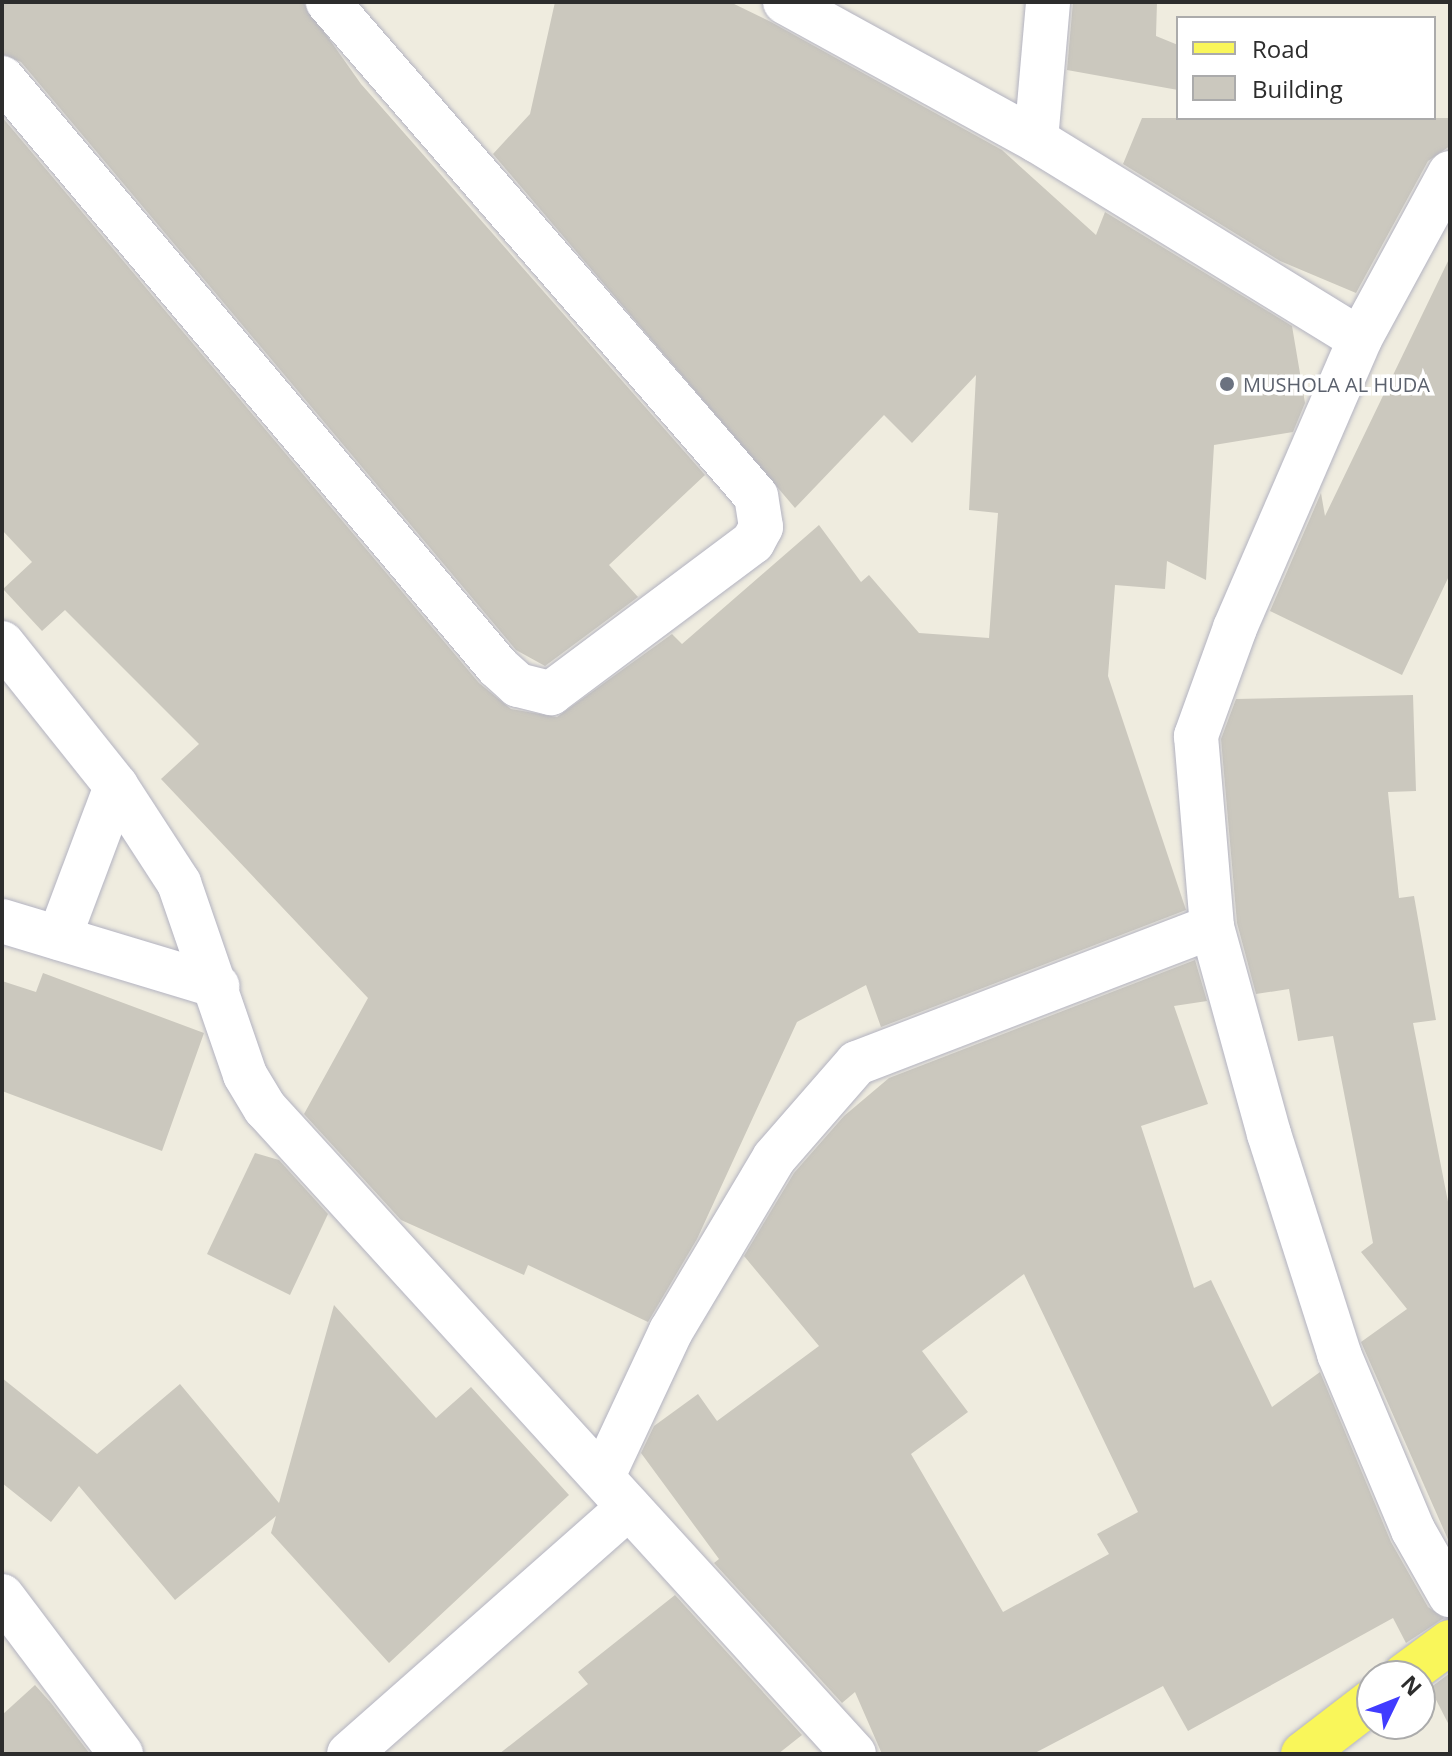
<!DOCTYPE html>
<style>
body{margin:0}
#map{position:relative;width:1452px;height:1756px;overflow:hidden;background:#efecdf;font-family:"Open Sans",sans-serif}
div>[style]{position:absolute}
.building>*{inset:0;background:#cbc8be}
.roads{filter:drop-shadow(0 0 2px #b3b3c1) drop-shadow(0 0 2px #b3b3c1)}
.minor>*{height:44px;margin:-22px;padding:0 22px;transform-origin:22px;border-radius:22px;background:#fff}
.major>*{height:44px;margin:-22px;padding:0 22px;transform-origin:22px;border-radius:22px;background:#f9f65a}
.dots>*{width:22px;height:22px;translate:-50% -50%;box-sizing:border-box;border:4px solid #fff;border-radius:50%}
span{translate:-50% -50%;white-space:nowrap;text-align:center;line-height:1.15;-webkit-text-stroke:7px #fff;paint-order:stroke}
.worship-label{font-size:20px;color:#5b616d}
.left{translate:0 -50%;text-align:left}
.frame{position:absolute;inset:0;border:4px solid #2d2d2d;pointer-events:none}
.legend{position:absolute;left:1176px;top:16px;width:260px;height:104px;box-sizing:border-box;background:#fff;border:2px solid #ababab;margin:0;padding:10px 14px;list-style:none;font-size:24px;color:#2d2d2d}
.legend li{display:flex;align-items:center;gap:16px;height:40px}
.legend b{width:40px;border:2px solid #ababab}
.north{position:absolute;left:1356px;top:1660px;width:80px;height:80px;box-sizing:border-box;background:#fff;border:2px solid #ababab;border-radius:50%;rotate:47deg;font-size:22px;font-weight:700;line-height:32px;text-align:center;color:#2d2d2d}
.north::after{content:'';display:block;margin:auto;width:28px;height:36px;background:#413cff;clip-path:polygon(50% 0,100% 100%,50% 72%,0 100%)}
</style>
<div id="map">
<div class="building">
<div style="clip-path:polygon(2px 2px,303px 2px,361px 84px,705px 475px,609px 565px,638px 597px,545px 666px,516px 650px,21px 62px,2px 54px)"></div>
<div style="clip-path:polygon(555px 2px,730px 2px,771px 22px,1002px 150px,1096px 235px,1105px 212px,1292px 326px,1305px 403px,1293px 432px,1214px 445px,1206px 580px,1167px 561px,1165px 589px,1115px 585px,1108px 676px,1186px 910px,881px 1027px,866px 985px,797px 1022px,697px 1239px,648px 1322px,528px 1265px,524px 1275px,401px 1220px,304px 1114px,368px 998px,161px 779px,199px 744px,65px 610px,42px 631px,3px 589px,32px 562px,2px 530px,2px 117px,479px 683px,511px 709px,557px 717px,672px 634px,682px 644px,819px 525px,861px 582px,869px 575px,919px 633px,989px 638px,998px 513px,969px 510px,976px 375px,912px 443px,884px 415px,795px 508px,493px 154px,530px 114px)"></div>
<div style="clip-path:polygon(1073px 2px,1157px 2px,1156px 36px,1178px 45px,1178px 90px,1067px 70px)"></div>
<div style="clip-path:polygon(1142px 118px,1450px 118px,1450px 146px,1428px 161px,1356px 293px,1280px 261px,1123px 164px)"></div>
<div style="clip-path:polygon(1450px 257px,1450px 574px,1402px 675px,1270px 611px,1321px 493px,1325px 516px)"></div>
<div style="clip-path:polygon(1413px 695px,1416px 791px,1388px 792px,1399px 898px,1414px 896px,1436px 1020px,1413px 1023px,1450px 1212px,1450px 1544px,1361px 1342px,1407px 1309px,1361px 1252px,1373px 1243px,1333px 1036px,1298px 1041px,1289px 989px,1256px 994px,1237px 923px,1221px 739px,1236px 699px)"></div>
<div style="clip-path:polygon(evenodd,1195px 960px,1207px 1001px,1174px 1006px,1208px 1104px,1141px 1126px,1194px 1288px,1211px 1280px,1272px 1407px,1320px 1372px,1391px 1542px,1428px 1607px,1444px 1618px,1406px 1643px,1393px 1618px,1188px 1731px,1163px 1686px,1033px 1754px,882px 1754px,855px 1692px,842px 1703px,714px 1563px,719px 1559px,641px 1453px,654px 1426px,698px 1394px,717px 1421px,819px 1346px,744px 1256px,794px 1173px,844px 1116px,889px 1078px,1195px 960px,1024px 1274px,1138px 1512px,1097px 1534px,1109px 1554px,1003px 1612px,911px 1454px,968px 1412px,922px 1351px,1024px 1274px)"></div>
<div style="clip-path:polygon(43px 973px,204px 1033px,162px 1151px,2px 1091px,2px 981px,36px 992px)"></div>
<div style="clip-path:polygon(255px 1153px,279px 1160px,328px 1214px,290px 1295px,207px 1254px)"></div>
<div style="clip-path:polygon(334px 1305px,436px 1418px,471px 1387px,569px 1495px,389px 1663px,271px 1533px,276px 1516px,175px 1600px,79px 1486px,51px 1522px,2px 1483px,2px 1378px,97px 1454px,180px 1384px,279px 1503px)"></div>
<div style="clip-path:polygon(675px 1595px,802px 1735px,778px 1754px,499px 1754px,588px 1684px,578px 1672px)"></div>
<div style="clip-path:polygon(1450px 1673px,1450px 1727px,1430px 1688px)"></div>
<div style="clip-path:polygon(35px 1685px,51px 1703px,90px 1754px,2px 1754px,2px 1715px)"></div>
</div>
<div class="roads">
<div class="minor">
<div style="left:785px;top:2px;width:286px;rotate:28.8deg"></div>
<div style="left:1036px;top:140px;width:380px;rotate:31.6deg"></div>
<div style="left:2px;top:78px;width:770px;rotate:49.9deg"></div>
<div style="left:498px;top:667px;width:27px;rotate:42deg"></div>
<div style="left:518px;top:685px;width:34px;rotate:14deg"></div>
<div style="left:551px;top:693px;width:252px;rotate:-36.8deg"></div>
<div style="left:753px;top:542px;width:17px;rotate:-62deg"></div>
<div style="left:761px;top:527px;width:31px;rotate:-99deg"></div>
<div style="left:756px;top:496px;width:654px;rotate:-130.91deg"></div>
<div style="left:1036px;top:140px;width:139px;rotate:-85deg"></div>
<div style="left:1450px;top:173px;width:189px;rotate:118.5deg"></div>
<div style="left:1360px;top:339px;width:315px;rotate:113.4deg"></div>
<div style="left:1235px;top:628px;width:115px;rotate:109.9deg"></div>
<div style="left:1196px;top:736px;width:192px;rotate:85.2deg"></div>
<div style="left:1212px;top:927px;width:215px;rotate:74.6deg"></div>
<div style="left:1269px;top:1134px;width:231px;rotate:72.3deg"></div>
<div style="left:1339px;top:1354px;width:191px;rotate:67.2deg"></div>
<div style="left:1413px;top:1530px;width:75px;rotate:60.4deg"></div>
<div style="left:2px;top:643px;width:183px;rotate:51.4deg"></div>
<div style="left:116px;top:786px;width:116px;rotate:57deg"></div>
<div style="left:179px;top:883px;width:203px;rotate:71deg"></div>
<div style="left:245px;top:1075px;width:39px;rotate:59deg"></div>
<div style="left:265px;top:1108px;width:874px;rotate:47.64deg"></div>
<div style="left:2px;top:921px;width:225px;rotate:16.8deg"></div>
<div style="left:59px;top:938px;width:162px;rotate:-69.4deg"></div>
<div style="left:603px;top:1476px;width:160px;rotate:-64.9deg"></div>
<div style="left:671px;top:1331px;width:201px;rotate:-59.2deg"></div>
<div style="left:774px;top:1158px;width:126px;rotate:-48.9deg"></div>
<div style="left:857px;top:1063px;width:380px;rotate:-21deg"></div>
<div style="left:2px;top:1596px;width:198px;rotate:53deg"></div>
<div style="left:349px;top:1754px;width:373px;rotate:-41.4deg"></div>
</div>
<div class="major">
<div style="left:1404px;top:1676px;width:57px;rotate:-36.5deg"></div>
<div style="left:1303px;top:1754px;width:87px;rotate:-37.5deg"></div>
</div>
</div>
<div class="dots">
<div style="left:1227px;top:384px;background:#6b7280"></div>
</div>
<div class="worship-label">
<span class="left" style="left:1243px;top:384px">MUSHOLA AL HUDA</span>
</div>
<div class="frame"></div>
<ul class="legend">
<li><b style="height:10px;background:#f9f65a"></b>Road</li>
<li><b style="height:22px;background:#cbc8be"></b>Building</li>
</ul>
<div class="north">N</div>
</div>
